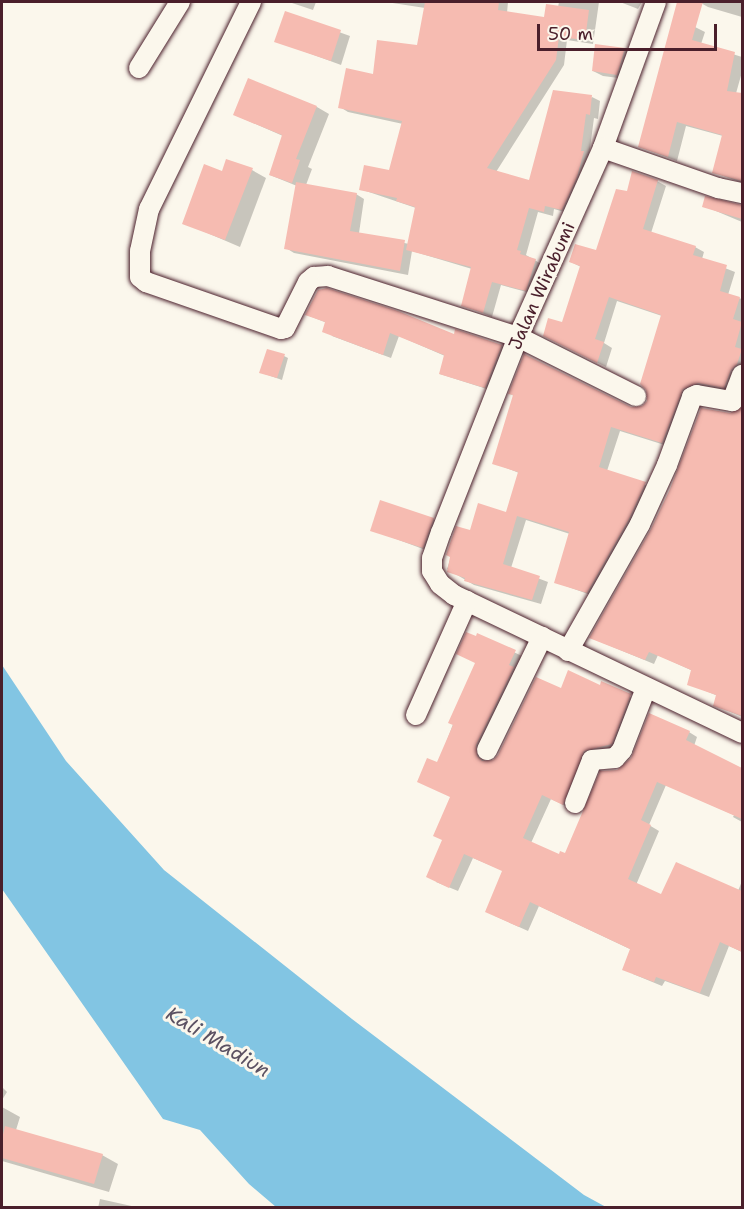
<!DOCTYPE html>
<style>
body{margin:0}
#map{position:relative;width:744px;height:1209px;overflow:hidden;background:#fbf7ec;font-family:"Shantell Sans",sans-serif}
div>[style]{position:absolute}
.water>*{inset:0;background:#82c5e3}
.shadow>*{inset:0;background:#0003}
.building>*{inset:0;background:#f6bbb1}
.roads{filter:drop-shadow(0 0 2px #4a1f2b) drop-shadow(0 0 2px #4a1f2b)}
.street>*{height:20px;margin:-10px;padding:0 10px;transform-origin:10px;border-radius:10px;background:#fbf7ec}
span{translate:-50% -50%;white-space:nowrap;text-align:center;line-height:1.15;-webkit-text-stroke:6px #fbf7ec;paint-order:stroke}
.street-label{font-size:18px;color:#4a1f2b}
.water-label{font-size:20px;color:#5b5162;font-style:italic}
.frame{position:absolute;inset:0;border:3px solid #4a1f2b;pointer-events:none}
.scale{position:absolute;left:537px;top:24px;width:180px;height:27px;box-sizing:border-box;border:3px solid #4a1f2b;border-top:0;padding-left:8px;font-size:18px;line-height:21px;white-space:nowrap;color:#4a1f2b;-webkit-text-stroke:4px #fbf7ec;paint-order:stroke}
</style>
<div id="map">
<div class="water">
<div style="clip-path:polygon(2px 665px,66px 761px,164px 870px,352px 1019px,584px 1195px,606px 1207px,276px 1207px,249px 1184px,200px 1130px,163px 1119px,2px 889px)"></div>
</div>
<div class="shadow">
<div style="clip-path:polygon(289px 2px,316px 2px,313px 10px)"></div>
<div style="clip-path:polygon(386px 2px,508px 2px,507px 13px,546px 18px,558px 7px,559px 2px,599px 2px,593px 44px,567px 40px,564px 65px,496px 172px,531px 182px,592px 97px,600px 101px,598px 119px,594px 118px,589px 156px,571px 214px,554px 209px,553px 216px,538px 212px,526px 255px,543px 265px,534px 294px,501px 285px,492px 317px,463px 305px,472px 269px,412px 251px,408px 275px,294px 253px,286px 248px,297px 186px,270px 175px,283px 136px,235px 115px,317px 107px,329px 114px,308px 167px,312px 169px,306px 185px,356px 194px,364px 199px,359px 233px,409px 244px,416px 208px,360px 189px,390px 172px,403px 124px,348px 112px,340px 107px,374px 76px,419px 47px,425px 8px)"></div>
<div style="clip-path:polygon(620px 2px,642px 2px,638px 9px)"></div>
<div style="clip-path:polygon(699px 2px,742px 2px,742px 17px,708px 7px)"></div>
<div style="clip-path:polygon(286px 13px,350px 36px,341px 65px,276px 41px)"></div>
<div style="clip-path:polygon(695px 27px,705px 32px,701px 44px,742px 57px,742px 72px,726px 129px,742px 134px,742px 183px,713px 172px,723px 136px,686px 126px,677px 161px,640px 147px)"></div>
<div style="clip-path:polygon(596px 45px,625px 49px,634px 55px,626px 79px,603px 76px,593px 71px)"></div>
<div style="clip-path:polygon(252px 170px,266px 178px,240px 247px,184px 223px,223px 172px)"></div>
<div style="clip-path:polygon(657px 181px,666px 186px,651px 233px,695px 247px,704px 252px,702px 259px,735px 272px,728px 295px,742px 299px,742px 372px,733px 391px,708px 387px,671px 447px,620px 431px,607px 471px,654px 488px,596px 597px,555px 582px,570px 534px,526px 520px,511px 568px,548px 582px,541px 604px,474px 585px,447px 569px,451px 557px,471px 532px,507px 514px,519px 473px,494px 463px,514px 396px,510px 394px,638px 409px,648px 403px,662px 316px,617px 301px,604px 343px,612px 348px,606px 367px,553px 340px,563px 324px,581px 267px,571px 262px,597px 252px,628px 193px)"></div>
<div style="clip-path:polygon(742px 205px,742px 222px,704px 206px,740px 206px)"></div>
<div style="clip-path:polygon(307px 315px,455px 336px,502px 346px,509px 350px,493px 391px,440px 374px,445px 356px,399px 336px,391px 358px,332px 336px,327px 323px)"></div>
<div style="clip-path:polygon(284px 356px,288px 358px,282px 380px,265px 374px)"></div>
<div style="clip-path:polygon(742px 408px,742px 717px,715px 705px,718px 696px,689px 684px,693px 671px,658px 655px,654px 664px,591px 638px,730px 414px,741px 411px)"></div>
<div style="clip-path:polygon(433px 519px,441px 524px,431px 552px,372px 530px)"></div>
<div style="clip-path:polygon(478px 635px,524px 657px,484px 751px,485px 762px,494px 762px,562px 690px,601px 687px,639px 700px,620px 749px,600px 752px,572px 809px,551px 799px,531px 843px,559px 856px,566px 855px,617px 771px,689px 732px,697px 737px,694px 746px,742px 769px,742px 822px,733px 817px,734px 815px,666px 785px,649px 825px,659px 831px,636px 885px,662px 896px,738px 891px,742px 881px,742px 952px,729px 946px,709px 997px,665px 981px,662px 986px,633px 974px,632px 950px,539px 906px,528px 931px,495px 916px,504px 871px,473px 858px,458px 891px,436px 882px,452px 797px,438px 764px,476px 663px)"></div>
<div style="clip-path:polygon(2px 1087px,7px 1092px,2px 1100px)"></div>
<div style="clip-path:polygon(2px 1107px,20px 1117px,16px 1130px,102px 1155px,118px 1164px,109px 1192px,2px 1161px)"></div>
<div style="clip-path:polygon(100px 1199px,136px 1207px,137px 1208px,98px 1208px)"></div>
</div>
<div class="building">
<div style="clip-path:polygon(425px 2px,499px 2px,498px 10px,544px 17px,546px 4px,589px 10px,585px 40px,559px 37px,556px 60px,487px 168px,529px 180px,553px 90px,592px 95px,590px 115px,586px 114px,581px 151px,584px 151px,577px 177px,562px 210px,545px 206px,544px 212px,529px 208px,517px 250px,521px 251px,520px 254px,536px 259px,526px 291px,492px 282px,483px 313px,461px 306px,471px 267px,406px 250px,415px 207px,396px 201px,397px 198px,359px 190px,364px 165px,389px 170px,402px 121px,338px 108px,346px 68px,373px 74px,377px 40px,417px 45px)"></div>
<div style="clip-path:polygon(677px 2px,703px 2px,692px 40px,735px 52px,727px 91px,742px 93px,742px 181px,712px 173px,722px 135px,677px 122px,668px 157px,638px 147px)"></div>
<div style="clip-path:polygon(285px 11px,341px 30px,331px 61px,274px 42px)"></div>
<div style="clip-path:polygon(595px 44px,625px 48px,617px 75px,592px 71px)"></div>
<div style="clip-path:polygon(248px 78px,317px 106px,296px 159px,300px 160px,292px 183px,269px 175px,282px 135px,233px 115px)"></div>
<div style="clip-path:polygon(226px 159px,253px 168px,225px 240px,182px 224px,204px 164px,222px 171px)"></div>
<div style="clip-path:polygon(632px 171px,658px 180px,643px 229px,696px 246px,693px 255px,727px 265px,720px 291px,740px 297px,733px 319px,742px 322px,735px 347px,742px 349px,737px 364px,731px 370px,724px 388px,698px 383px,683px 389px,662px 443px,611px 427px,599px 467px,646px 482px,629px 519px,587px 593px,554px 583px,569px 532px,517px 516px,503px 564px,540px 576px,532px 600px,464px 581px,465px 578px,447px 572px,450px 557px,446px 555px,456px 526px,470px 530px,478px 503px,506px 512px,518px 472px,492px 464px,513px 395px,508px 394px,524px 354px,631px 407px,642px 406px,647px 401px,646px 390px,640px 384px,661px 315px,609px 297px,595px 339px,604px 342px,597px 363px,543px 336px,548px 318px,562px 322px,580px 266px,569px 262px,575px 244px,596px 250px,616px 189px,627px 191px)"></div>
<div style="clip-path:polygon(296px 182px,357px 193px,350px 231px,405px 240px,400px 271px,284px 249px)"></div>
<div style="clip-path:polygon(705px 196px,742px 205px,742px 219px,702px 207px)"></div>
<div style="clip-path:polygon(327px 288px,398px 311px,454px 334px,455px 329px,502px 345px,485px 388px,439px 374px,444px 355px,390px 333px,383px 355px,322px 332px,325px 322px,305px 315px,318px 290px)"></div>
<div style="clip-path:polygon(267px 349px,285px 354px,277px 378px,259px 373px)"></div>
<div style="clip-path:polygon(742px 406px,742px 716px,713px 706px,716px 695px,687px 685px,691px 670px,649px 652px,645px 660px,589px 638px,651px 529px,670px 489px,701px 408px,730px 413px)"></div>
<div style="clip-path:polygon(380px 500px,434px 518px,423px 548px,370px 531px)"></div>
<div style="clip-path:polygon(466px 632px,476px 636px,477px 633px,516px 650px,509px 665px,514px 667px,476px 745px,477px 756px,482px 761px,493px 760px,498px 755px,536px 677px,561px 688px,568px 670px,600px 685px,601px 681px,631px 694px,612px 744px,584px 751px,563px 805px,542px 795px,523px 838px,559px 854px,560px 851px,565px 853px,600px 771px,617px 770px,631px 758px,649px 713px,690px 731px,686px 740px,742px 768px,742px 819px,657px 782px,641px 820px,651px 825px,628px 879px,661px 894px,676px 862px,742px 891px,742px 952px,720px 942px,700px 993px,656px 977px,654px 982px,622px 970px,630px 949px,530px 902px,519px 927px,485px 912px,502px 871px,464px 854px,449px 888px,426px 877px,442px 840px,433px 836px,450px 797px,417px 782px,427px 758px,437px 762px,453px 725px,448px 723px,475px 663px,456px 654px)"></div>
<div style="clip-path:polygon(5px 1126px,103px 1154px,94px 1184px,2px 1158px,2px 1139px)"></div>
</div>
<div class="roads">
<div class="street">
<div style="left:251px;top:2px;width:231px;rotate:116.2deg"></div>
<div style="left:149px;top:209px;width:43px;rotate:102.1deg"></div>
<div style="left:140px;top:251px;width:26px;rotate:90deg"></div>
<div style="left:140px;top:277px;width:8px;rotate:40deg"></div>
<div style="left:146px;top:282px;width:143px;rotate:19.2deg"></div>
<div style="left:281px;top:329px;width:4px;rotate:-14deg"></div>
<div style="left:285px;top:328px;width:51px;rotate:-63.4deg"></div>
<div style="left:308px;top:282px;width:8px;rotate:-40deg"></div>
<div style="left:314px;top:277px;width:14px;rotate:-4deg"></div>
<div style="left:328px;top:276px;width:200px;rotate:17.8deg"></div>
<div style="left:518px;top:337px;width:132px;rotate:26.6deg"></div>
<div style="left:656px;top:2px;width:155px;rotate:110deg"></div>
<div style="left:603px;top:148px;width:207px;rotate:114.2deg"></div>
<div style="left:518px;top:337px;width:210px;rotate:111.5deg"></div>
<div style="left:441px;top:532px;width:28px;rotate:109deg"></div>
<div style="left:432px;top:558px;width:13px;rotate:90deg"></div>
<div style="left:432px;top:571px;width:15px;rotate:58deg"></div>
<div style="left:440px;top:584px;width:18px;rotate:38deg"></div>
<div style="left:454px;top:595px;width:319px;rotate:25.6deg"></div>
<div style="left:139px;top:68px;width:78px;rotate:-58.2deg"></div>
<div style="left:603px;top:148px;width:122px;rotate:19.2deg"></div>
<div style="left:718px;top:188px;width:25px;rotate:12deg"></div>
<div style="left:568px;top:651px;width:146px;rotate:-60.4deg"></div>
<div style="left:640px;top:524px;width:65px;rotate:-65.4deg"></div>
<div style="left:667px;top:465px;width:72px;rotate:-69.8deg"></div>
<div style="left:692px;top:397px;width:5px;rotate:-22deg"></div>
<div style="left:697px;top:395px;width:36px;rotate:10deg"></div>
<div style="left:732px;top:401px;width:28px;rotate:-69deg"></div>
<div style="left:416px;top:715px;width:125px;rotate:-65.9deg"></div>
<div style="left:487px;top:750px;width:126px;rotate:-64deg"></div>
<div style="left:575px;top:803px;width:46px;rotate:-68.4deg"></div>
<div style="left:592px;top:760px;width:23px;rotate:-5deg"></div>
<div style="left:615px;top:758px;width:11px;rotate:-49deg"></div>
<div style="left:622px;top:750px;width:66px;rotate:-68.8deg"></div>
</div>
</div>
<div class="street-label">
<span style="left:542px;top:286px;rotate:-66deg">Jalan Wirabumi</span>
</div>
<div class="water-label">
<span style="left:218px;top:1042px;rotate:31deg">Kali Madiun</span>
</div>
<div class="frame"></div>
<div class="scale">50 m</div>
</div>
